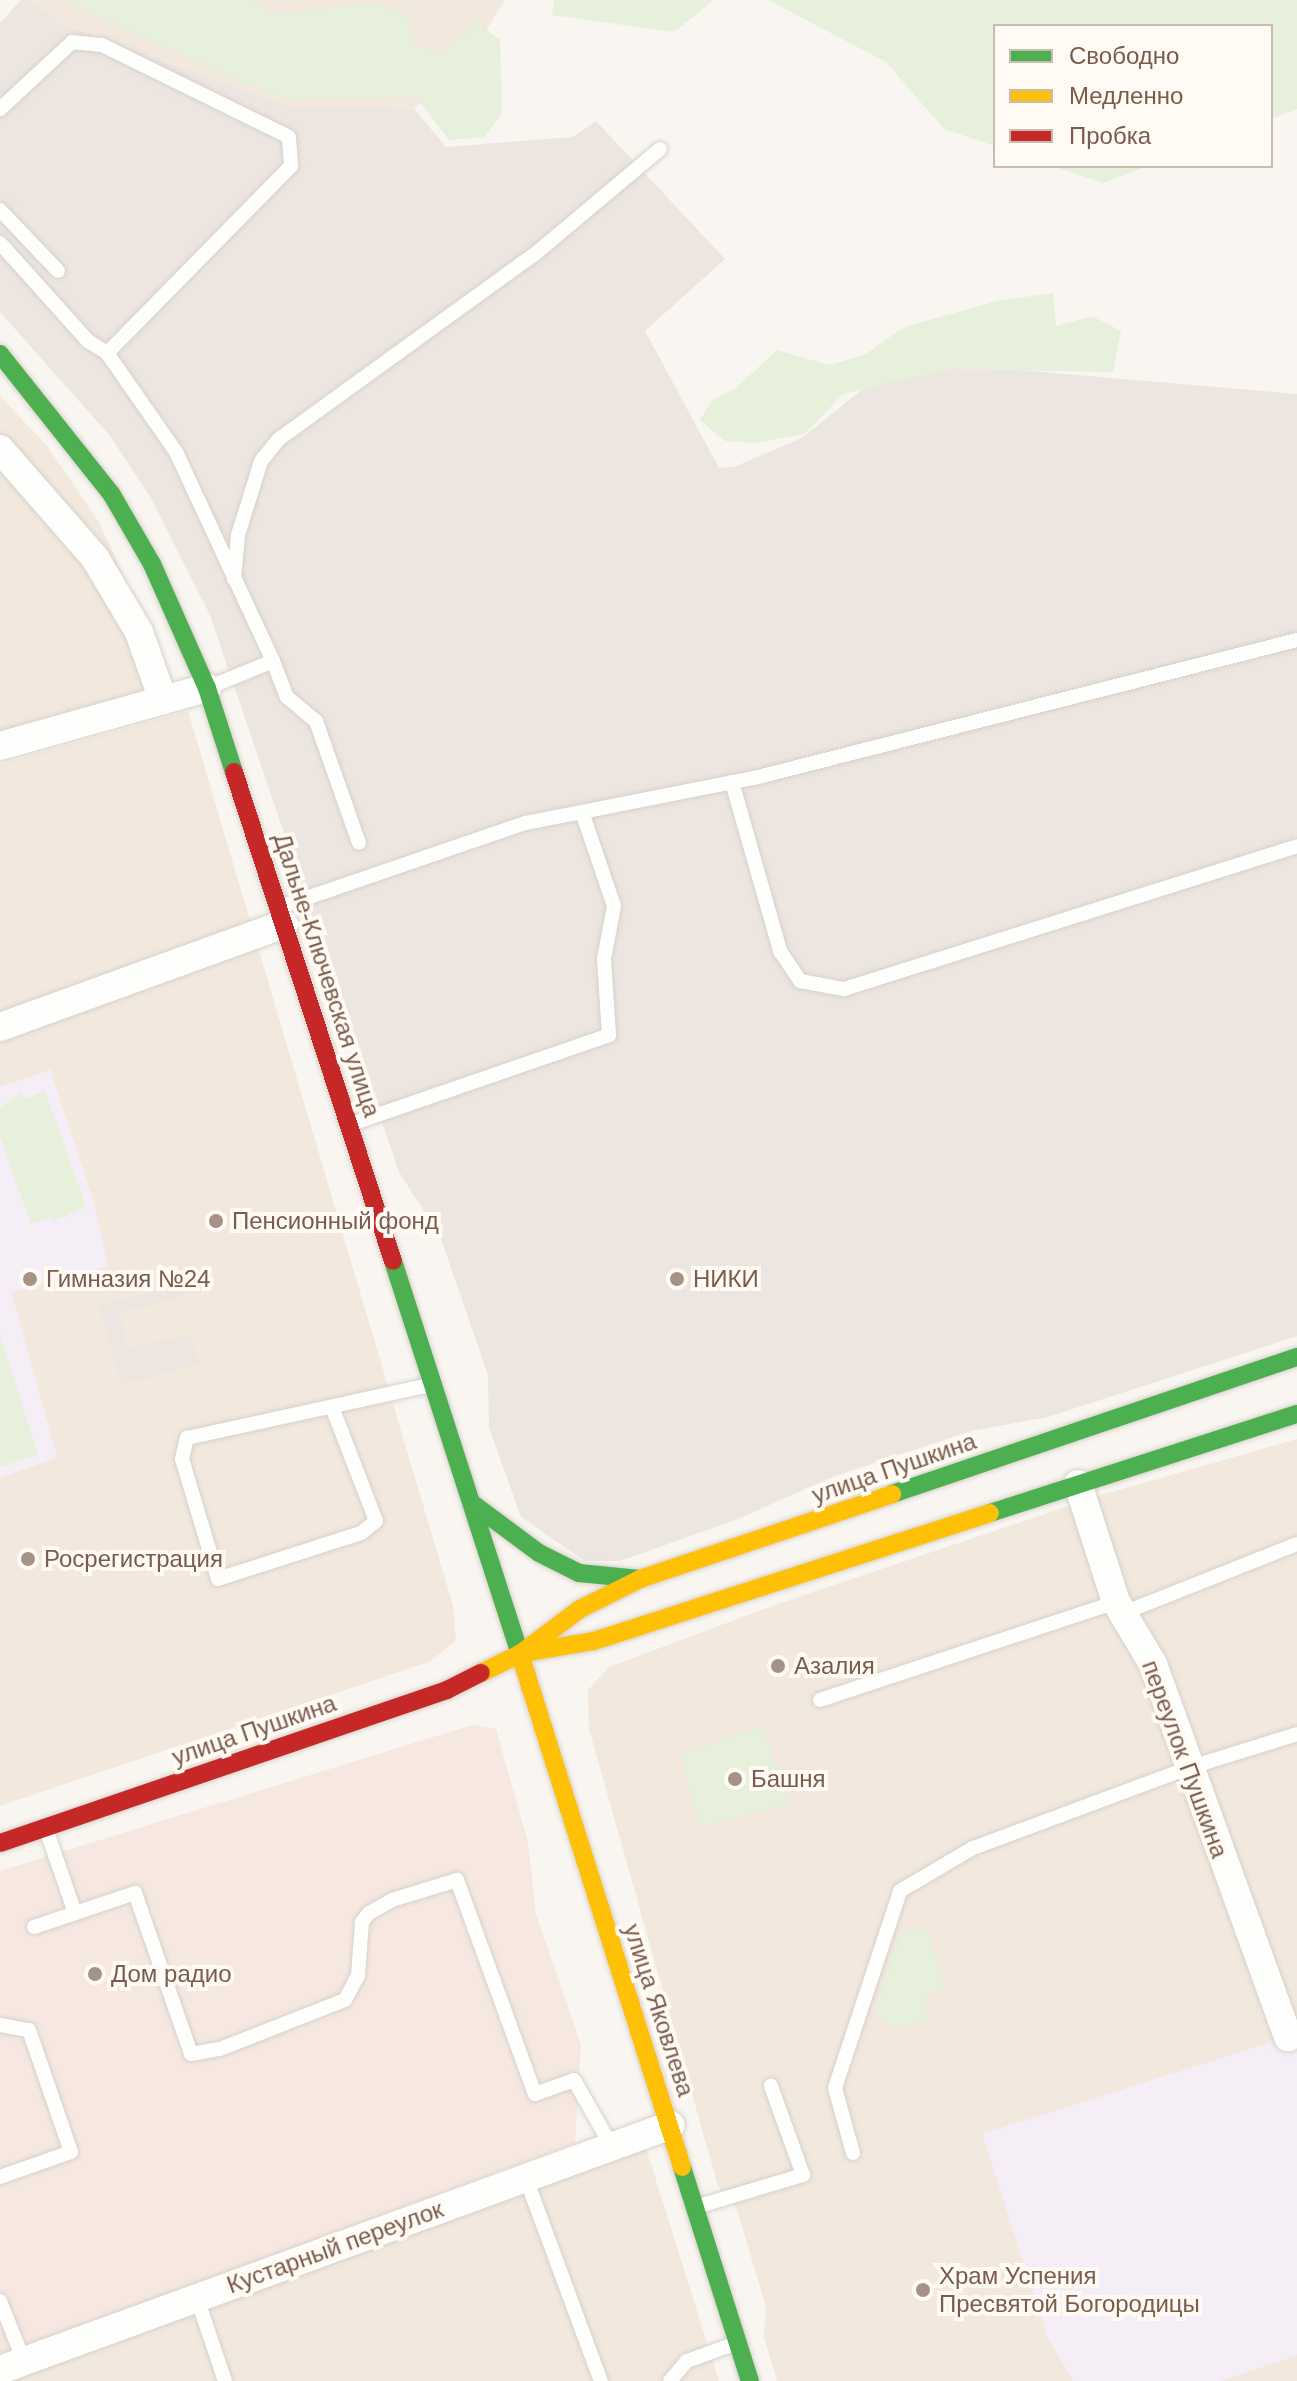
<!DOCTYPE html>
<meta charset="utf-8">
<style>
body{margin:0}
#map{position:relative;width:1297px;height:2381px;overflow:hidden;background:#f9f5f0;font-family:Helvetica,sans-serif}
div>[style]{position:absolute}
.residential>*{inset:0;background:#f2e8de}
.commercial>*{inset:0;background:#f6e8e1}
.industrial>*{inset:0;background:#ede5e0}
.education>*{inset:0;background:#f6eef6}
.green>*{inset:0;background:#e7f0db}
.roads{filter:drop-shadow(0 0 2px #d7d1cb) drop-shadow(0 0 2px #d7d1cb)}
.lane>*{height:14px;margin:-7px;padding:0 7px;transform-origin:7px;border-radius:7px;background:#fefefd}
.street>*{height:28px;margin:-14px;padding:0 14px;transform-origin:14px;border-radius:14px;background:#fefefd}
.fast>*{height:18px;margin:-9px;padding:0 9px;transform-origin:9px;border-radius:9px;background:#4caf50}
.slow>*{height:18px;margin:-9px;padding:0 9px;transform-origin:9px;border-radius:9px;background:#ffc107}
.jam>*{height:18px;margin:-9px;padding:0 9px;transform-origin:9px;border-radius:9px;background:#c62828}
.dots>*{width:22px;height:22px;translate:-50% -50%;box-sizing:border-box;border:4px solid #fffaf3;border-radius:50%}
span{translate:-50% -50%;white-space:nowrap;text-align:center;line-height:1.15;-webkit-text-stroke:8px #fffaf3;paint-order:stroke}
.street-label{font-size:24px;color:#7a5c4d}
.poi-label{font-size:24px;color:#7a5c4d}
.left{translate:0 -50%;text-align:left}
.legend{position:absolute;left:993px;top:24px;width:280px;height:144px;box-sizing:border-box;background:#fffaf3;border:2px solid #cabbb1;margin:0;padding:10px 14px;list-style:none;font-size:24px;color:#7a5c4d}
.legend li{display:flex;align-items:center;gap:16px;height:40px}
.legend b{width:40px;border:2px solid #cabbb1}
</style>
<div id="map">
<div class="residential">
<div style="clip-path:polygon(29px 0,505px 0,474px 50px,414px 109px,287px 106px,60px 23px)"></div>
<div style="clip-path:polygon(0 396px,47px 446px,99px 522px,175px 687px,0 734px)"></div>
<div style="clip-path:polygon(188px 711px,453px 1606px,456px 1640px,431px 1661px,0 1806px,0 1478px,57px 1457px,11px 1292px,108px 1265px,50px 1070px,0 1087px,0 764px)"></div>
<div style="clip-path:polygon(1297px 1439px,1297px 2381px,777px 2381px,764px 2337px,766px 2307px,737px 2210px,718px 2186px,589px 1729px,588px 1690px,609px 1667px,775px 1605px,1101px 1495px)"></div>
<div style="clip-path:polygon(645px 2145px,719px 2381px,0 2381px)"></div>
</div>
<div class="commercial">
<div style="clip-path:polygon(472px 1725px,496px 1729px,528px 1842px,536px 1914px,581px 2045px,575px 2143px,0 2356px,0 1871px)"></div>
</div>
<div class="industrial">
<div style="clip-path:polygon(21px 0,29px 0,60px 23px,287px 106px,414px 109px,446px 147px,573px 137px,596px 121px,725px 259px,645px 331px,719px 468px,734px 467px,802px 438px,879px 376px,949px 364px,1297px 394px,1297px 1336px,1048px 1417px,971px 1431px,835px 1476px,738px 1519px,620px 1561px,585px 1561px,521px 1517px,489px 1428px,488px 1375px,440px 1236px,399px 1172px,210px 615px,151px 498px,110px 436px,0 312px,0 23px)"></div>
<div style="clip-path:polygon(201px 1278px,204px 1290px,119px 1314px,128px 1347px,191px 1335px,199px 1364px,121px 1385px,99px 1306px)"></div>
</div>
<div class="education">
<div style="clip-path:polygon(50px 1070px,94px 1203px,108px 1266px,11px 1292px,57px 1457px,0 1478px,0 1087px)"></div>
<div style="clip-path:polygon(1297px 2034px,1297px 2355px,1221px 2381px,1073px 2381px,1048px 2338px,982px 2134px)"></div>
</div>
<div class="green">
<div style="clip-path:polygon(61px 0,254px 0,271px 14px,370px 3px,406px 13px,415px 43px,440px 56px,476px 22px,500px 40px,502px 114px,484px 137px,449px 140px,416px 97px,280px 99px)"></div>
<div style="clip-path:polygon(554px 0,714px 0,674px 32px,552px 15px)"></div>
<div style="clip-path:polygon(768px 0,1297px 0,1297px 109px,1271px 119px,1271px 26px,995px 26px,995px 146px,944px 129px,886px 62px)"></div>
<div style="clip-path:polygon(1052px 166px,1148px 166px,1103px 183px)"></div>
<div style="clip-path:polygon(1053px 293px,1056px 326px,1092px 316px,1121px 331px,1113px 372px,950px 369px,843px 394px,805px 434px,755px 443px,725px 441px,700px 420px,712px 400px,735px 389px,777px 350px,829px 365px,864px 355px,904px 327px,997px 301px)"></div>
<div style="clip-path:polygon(45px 1091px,86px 1206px,54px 1221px,52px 1217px,31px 1224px,0 1137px,0 1107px,21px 1093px,24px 1099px)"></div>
<div style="clip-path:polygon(0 1335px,38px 1455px,0 1467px)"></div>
<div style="clip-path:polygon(763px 1726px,788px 1804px,700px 1828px,680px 1755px)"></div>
<div style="clip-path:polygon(921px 1928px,929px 1934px,946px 1989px,923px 1997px,930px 2019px,900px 2027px,886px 2024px,876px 2013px,878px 1998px,895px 1945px,909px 1929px)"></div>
</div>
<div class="roads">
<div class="lane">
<div style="left:0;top:109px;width:98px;rotate:-42.9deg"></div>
<div style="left:72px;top:42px;width:30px;rotate:6deg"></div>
<div style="left:102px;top:45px;width:208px;rotate:26.2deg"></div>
<div style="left:289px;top:137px;width:29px;rotate:86deg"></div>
<div style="left:291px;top:166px;width:262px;rotate:134.5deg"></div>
<div style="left:0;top:210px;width:84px;rotate:46.4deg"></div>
<div style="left:0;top:243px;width:132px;rotate:48.1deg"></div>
<div style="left:88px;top:341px;width:22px;rotate:32deg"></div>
<div style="left:107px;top:353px;width:121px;rotate:55.1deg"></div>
<div style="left:176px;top:452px;width:230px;rotate:65.1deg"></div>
<div style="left:234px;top:579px;width:44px;rotate:-84.8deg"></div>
<div style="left:238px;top:535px;width:77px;rotate:-72.7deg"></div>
<div style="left:261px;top:461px;width:28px;rotate:-51deg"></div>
<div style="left:279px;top:439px;width:316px;rotate:-35.9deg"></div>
<div style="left:535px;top:254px;width:163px;rotate:-40deg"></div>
<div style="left:212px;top:686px;width:66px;rotate:-22.3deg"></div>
<div style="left:273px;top:661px;width:39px;rotate:69deg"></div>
<div style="left:287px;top:697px;width:38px;rotate:40deg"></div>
<div style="left:316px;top:721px;width:129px;rotate:70.6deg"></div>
<div style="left:732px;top:782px;width:176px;rotate:74.1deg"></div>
<div style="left:780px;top:951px;width:36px;rotate:56deg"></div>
<div style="left:800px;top:981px;width:45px;rotate:10.3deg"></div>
<div style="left:844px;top:989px;width:475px;rotate:-17.5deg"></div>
<div style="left:283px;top:906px;width:257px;rotate:-18.9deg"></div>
<div style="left:526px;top:823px;width:237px;rotate:-11.2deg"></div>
<div style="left:758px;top:777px;width:556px;rotate:-14.26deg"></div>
<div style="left:351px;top:1124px;width:273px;rotate:-19deg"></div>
<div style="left:609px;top:1035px;width:76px;rotate:-93.8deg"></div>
<div style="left:604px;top:959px;width:54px;rotate:-79.3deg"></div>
<div style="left:614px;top:906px;width:99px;rotate:-108.8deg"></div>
<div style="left:332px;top:1407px;width:122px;rotate:68.9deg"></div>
<div style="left:376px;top:1521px;width:19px;rotate:141deg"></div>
<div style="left:361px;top:1533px;width:150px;rotate:162.2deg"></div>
<div style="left:218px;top:1579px;width:125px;rotate:-106.7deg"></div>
<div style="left:182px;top:1459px;width:22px;rotate:-77deg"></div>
<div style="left:187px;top:1438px;width:249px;rotate:-12.3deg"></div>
<div style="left:1121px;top:1614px;width:189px;rotate:-21.7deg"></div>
<div style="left:820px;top:1700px;width:312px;rotate:-18.3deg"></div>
<div style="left:47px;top:1832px;width:86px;rotate:70.9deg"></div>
<div style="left:34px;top:1927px;width:107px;rotate:-18.6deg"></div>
<div style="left:135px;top:1893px;width:170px;rotate:70.8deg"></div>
<div style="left:191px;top:2054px;width:29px;rotate:-10deg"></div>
<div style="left:220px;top:2049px;width:134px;rotate:-21.4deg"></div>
<div style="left:345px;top:2000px;width:27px;rotate:-62deg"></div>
<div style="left:358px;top:1976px;width:54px;rotate:-85.8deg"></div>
<div style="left:362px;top:1922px;width:11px;rotate:-52deg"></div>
<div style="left:369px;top:1913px;width:26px;rotate:-29deg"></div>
<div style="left:392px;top:1900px;width:68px;rotate:-17.1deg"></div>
<div style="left:457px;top:1880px;width:228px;rotate:70deg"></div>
<div style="left:535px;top:2094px;width:41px;rotate:-19.7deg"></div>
<div style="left:574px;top:2080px;width:75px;rotate:60.4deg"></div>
<div style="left:0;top:2025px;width:29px;rotate:10deg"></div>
<div style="left:29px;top:2030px;width:129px;rotate:71deg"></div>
<div style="left:71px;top:2152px;width:75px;rotate:160.6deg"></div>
<div style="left:853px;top:2153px;width:67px;rotate:-105.5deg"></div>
<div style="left:835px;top:2088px;width:207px;rotate:-71.7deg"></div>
<div style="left:900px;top:1891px;width:85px;rotate:-30.5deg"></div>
<div style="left:973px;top:1848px;width:229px;rotate:-20.4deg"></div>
<div style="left:1188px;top:1768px;width:114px;rotate:-17.3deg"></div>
<div style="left:525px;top:2176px;width:219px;rotate:69.7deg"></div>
<div style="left:699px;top:2206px;width:109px;rotate:-16.6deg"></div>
<div style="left:803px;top:2175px;width:95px;rotate:-109.8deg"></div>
<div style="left:197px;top:2298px;width:88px;rotate:71.4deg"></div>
<div style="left:0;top:2301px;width:65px;rotate:68.2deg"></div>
<div style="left:670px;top:2381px;width:26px;rotate:-50deg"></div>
<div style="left:687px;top:2361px;width:50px;rotate:-19.9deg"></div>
</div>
<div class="street">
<div style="left:0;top:449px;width:145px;rotate:48.9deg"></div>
<div style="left:95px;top:558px;width:86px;rotate:59.3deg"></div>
<div style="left:139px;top:632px;width:72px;rotate:70.6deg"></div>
<div style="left:0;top:746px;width:215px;rotate:-15.7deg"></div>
<div style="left:0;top:1027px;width:302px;rotate:-19.9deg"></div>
<div style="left:1078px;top:1484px;width:124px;rotate:72.1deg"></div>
<div style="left:1116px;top:1602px;width:72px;rotate:59.2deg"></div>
<div style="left:1153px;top:1664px;width:397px;rotate:70.1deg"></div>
<div style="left:0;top:2370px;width:714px;rotate:-20.06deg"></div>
</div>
<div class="fast">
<div style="left:0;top:354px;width:180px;rotate:51.5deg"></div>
<div style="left:112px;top:495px;width:80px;rotate:59.9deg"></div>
<div style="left:152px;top:564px;width:136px;rotate:66.1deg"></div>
<div style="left:207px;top:688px;width:88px;rotate:72.2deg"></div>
<div style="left:393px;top:1261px;width:413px;rotate:72.1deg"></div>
<div style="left:892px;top:1494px;width:428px;rotate:-18.7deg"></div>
<div style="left:473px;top:1504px;width:82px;rotate:36.6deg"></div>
<div style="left:539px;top:1553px;width:45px;rotate:26.6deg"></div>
<div style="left:579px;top:1573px;width:61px;rotate:5.6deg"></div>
<div style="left:990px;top:1513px;width:323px;rotate:-17.9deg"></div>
<div style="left:682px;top:2167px;width:225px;rotate:72.4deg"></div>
</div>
<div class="slow">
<div style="left:530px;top:1652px;width:65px;rotate:-9.8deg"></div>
<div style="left:594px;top:1641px;width:416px;rotate:-17.9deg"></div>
<div style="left:520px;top:1654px;width:75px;rotate:-36.9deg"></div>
<div style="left:580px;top:1609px;width:67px;rotate:-26.6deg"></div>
<div style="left:640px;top:1579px;width:266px;rotate:-18.6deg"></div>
<div style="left:481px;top:1673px;width:43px;rotate:-26deg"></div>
<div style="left:520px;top:1654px;width:538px;rotate:72.47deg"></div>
</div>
<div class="jam">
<div style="left:234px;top:772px;width:514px;rotate:71.99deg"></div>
<div style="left:0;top:1843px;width:472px;rotate:-18.9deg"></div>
<div style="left:447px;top:1690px;width:38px;rotate:-27deg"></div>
</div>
</div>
<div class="dots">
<div style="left:216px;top:1221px;background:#a69286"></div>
<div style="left:30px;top:1279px;background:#a69286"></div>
<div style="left:677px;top:1279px;background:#a69286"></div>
<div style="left:28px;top:1559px;background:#a69286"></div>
<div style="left:778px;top:1666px;background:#a69286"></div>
<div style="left:735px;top:1779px;background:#a69286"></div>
<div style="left:95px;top:1974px;background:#a69286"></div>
<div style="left:923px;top:2290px;background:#a69286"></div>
</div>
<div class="street-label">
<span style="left:327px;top:975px;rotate:72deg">Дальне-Ключевская улица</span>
<span style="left:894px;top:1468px;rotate:-19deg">улица Пушкина</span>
<span style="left:254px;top:1730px;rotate:-19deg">улица Пушкина</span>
<span style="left:1185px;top:1759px;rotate:70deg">переулок Пушкина</span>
<span style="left:659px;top:2010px;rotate:72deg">улица Яковлева</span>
<span style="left:335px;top:2247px;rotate:-20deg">Кустарный переулок</span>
</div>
<div class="poi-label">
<span class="left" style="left:232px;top:1221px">Пенсионный фонд</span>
<span class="left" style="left:46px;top:1279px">Гимназия №24</span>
<span class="left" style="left:693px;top:1279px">НИКИ</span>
<span class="left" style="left:44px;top:1559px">Росрегистрация</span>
<span class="left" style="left:794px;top:1666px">Азалия</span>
<span class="left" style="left:751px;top:1779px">Башня</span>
<span class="left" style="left:111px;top:1974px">Дом радио</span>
<span class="left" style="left:939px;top:2290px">Храм Успения<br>Пресвятой Богородицы</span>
</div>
<ul class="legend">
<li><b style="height:10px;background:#4caf50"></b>Свободно</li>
<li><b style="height:10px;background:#ffc107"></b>Медленно</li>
<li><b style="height:10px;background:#c62828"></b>Пробка</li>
</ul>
</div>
